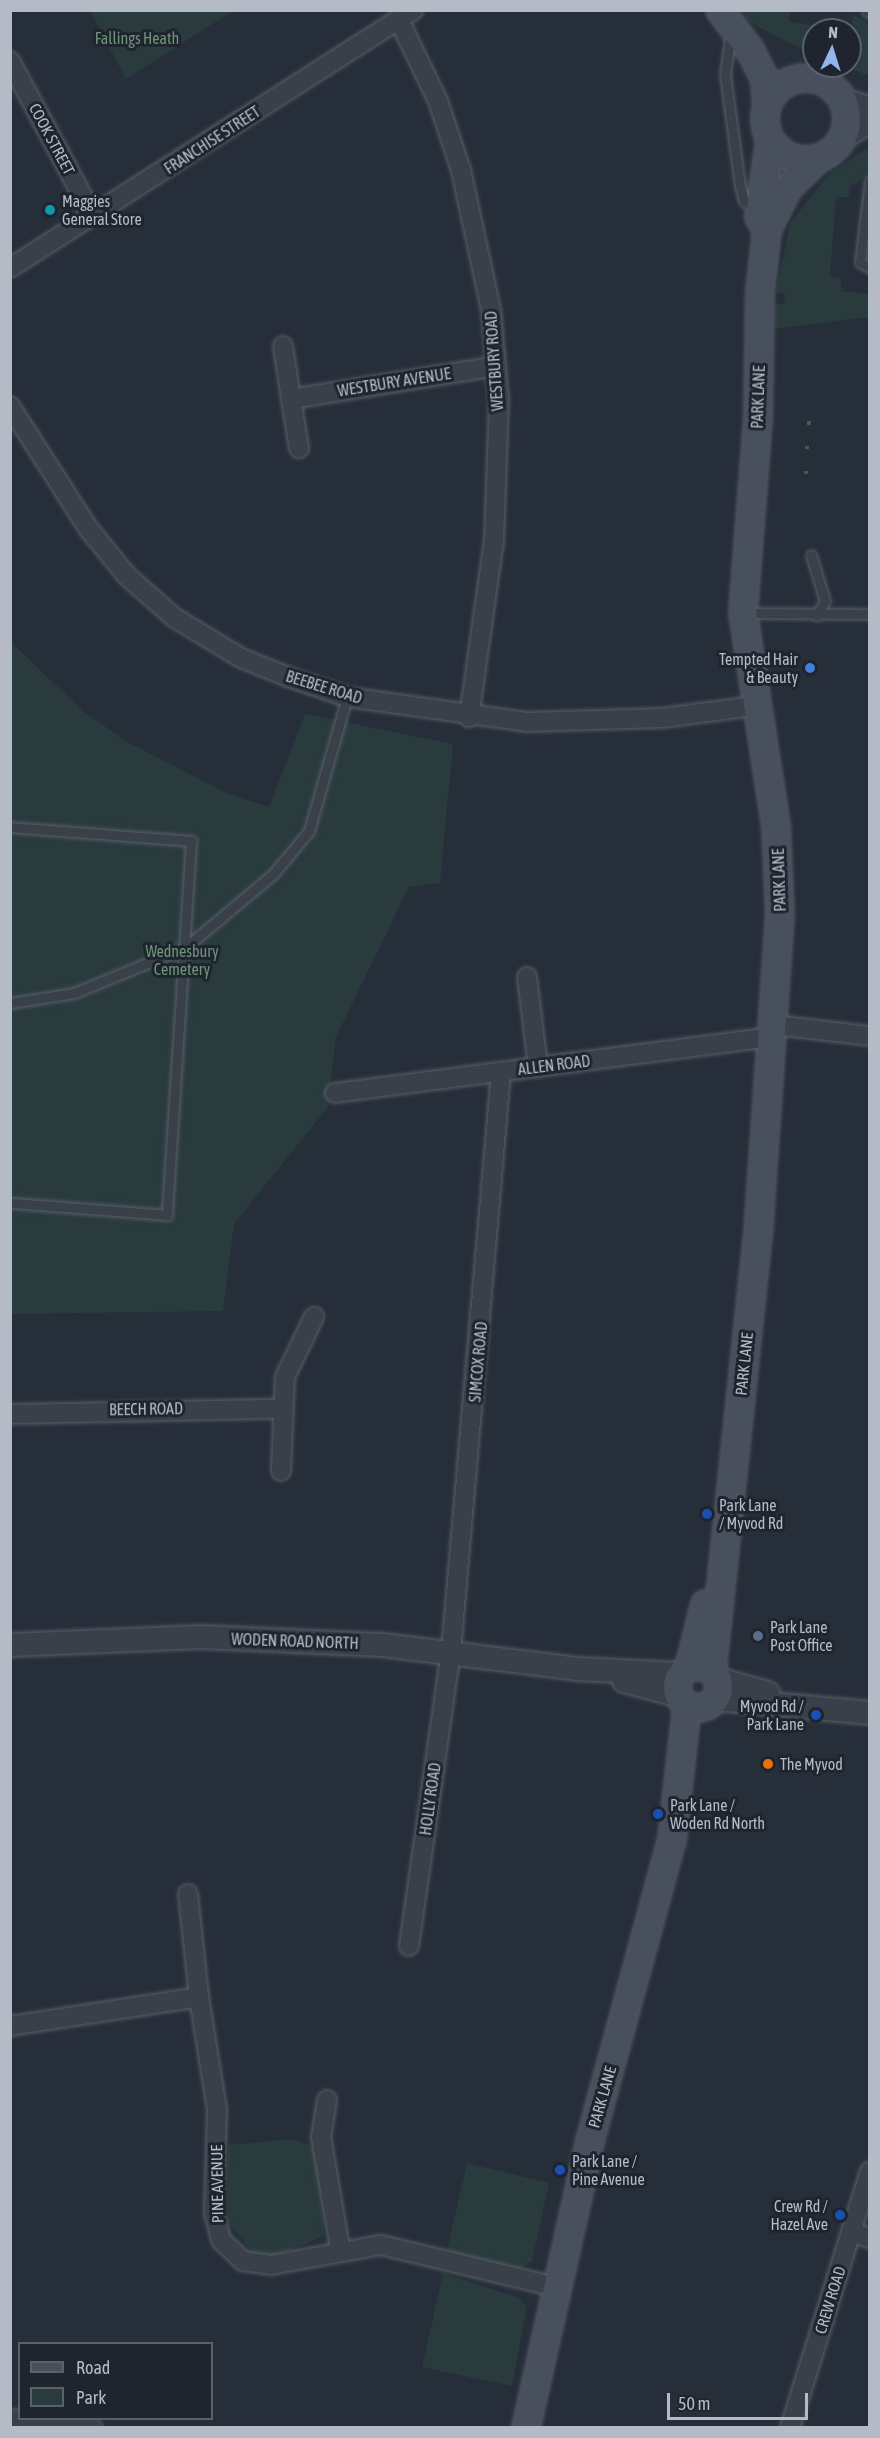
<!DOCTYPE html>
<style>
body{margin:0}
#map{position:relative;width:880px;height:2438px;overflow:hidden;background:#262e3a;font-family:"Asap Condensed",sans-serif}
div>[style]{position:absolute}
.green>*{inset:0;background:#293b3c}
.path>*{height:4px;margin-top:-2px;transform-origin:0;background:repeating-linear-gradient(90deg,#48575a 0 4.5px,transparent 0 9px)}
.roads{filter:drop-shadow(0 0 2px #585e68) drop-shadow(0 0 2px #585e68)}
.service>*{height:9px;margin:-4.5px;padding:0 4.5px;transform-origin:4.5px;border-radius:4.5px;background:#3a404a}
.minor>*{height:18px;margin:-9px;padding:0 9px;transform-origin:9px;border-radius:9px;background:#3a404a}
.tertiary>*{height:22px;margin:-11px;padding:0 11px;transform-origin:11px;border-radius:11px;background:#3a404a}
.secondary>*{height:26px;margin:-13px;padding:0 13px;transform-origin:13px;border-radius:13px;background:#48505d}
.secondary>.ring{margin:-13px;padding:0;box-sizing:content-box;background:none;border:26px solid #48505d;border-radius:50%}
.dots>*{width:16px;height:16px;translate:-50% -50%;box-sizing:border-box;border:3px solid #1f252f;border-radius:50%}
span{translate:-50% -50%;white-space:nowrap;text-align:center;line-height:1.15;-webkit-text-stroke:6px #1f252f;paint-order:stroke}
.park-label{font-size:16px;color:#6f9478}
.street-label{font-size:16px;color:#b5bbc6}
.poi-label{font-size:16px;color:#b5bbc6}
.left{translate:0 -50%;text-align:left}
.right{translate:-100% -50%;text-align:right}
.frame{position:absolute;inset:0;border:12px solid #b5bbc6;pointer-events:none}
.legend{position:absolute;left:18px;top:2342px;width:195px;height:78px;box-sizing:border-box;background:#1f252f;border:2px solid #5b616b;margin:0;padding:8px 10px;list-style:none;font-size:18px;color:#b5bbc6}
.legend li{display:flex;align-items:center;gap:12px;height:30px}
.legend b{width:30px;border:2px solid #5b616b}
.north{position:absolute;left:802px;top:18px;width:60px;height:60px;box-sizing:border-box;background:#1f252f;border:2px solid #5b616b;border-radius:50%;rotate:4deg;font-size:16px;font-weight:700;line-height:24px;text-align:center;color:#b5bbc6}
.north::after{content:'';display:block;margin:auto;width:21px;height:27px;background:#94b5ec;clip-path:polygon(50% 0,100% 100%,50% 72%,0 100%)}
.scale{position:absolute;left:667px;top:2393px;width:141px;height:27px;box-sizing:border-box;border:3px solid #b5bbc6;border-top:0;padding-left:8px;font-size:18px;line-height:21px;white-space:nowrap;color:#b5bbc6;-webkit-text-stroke:4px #1f252f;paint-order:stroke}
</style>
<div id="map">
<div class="green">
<div style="clip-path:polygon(90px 11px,233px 11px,126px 79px)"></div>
<div style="clip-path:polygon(739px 11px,790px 11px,789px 22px,851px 30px,853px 14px,869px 24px,869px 76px,844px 66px,850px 66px,850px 30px,814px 30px,814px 55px,751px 23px)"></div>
<div style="clip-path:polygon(869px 147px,869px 176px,850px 186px,849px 197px,836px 197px,830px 277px,841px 278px,841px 291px,869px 294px,869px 317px,775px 329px,775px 304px,784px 304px,785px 294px,776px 292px,790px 223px,829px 174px)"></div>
<div style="clip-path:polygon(10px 641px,83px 711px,129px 743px,229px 794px,269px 807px,305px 714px,453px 744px,440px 883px,409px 887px,336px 1037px,328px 1107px,234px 1224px,223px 1311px,11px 1314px)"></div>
<div style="clip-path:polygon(292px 2139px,318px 2148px,324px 2236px,271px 2258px,252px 2252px,228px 2222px,228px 2145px)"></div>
<div style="clip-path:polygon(467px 2163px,549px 2183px,532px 2261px,519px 2269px,446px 2254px)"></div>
<div style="clip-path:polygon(443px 2273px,517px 2297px,527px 2306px,512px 2386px,422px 2367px)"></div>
</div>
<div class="path">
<div style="left:809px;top:425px;width:4px;rotate:-90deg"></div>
<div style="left:807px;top:449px;width:3px;rotate:-90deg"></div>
<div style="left:806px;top:474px;width:3px;rotate:-90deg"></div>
</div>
<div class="roads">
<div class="service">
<div style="left:866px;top:10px;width:5px;rotate:37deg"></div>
<div style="left:731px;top:32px;width:42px;rotate:98.1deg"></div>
<div style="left:725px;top:74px;width:113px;rotate:82.4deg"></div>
<div style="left:740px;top:186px;width:16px;rotate:75deg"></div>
<div style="left:744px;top:201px;width:16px;rotate:30deg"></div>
<div style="left:870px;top:181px;width:82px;rotate:97deg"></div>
<div style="left:860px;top:262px;width:12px;rotate:31deg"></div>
<div style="left:811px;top:555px;width:48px;rotate:73.1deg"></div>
<div style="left:825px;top:601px;width:17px;rotate:121deg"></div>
<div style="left:745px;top:613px;width:125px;rotate:0.5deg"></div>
<div style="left:10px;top:827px;width:182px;rotate:4.4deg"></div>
<div style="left:191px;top:841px;width:375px;rotate:93.7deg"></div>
<div style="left:167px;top:1215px;width:157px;rotate:-175.6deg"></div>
<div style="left:10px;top:1003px;width:65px;rotate:-8.9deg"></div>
<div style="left:74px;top:993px;width:121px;rotate:-22.3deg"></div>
<div style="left:186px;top:947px;width:114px;rotate:-40deg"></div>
<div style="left:273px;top:874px;width:56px;rotate:-50.1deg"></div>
<div style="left:309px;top:831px;width:139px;rotate:-74.2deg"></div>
</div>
<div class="minor">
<div style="left:399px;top:20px;width:90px;rotate:64.3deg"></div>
<div style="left:438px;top:101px;width:73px;rotate:71.6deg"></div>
<div style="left:461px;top:170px;width:143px;rotate:77.9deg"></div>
<div style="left:491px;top:310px;width:89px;rotate:84.9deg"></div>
<div style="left:499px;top:399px;width:141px;rotate:92deg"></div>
<div style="left:494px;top:540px;width:179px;rotate:98deg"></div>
<div style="left:10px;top:61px;width:176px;rotate:61.8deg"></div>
<div style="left:10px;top:268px;width:479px;rotate:-32.6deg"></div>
<div style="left:283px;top:346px;width:54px;rotate:81.4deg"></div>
<div style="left:291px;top:399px;width:208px;rotate:-9.1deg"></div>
<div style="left:291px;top:399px;width:50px;rotate:80.7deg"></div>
<div style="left:10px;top:406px;width:145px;rotate:57.4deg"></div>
<div style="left:88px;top:528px;width:62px;rotate:50.9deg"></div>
<div style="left:127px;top:576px;width:64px;rotate:41.2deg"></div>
<div style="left:175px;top:618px;width:77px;rotate:31.2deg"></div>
<div style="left:241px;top:658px;width:54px;rotate:21.8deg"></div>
<div style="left:291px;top:678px;width:59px;rotate:18.7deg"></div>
<div style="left:347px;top:697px;width:183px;rotate:7.9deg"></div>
<div style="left:528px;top:722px;width:134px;rotate:-1.7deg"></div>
<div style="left:662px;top:718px;width:94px;rotate:-7.4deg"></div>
<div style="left:527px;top:977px;width:91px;rotate:83deg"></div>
<div style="left:775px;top:1025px;width:96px;rotate:6.6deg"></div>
<div style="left:335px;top:1093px;width:442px;rotate:-7.3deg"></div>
<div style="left:10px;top:1414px;width:272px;rotate:-1.1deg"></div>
<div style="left:281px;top:1471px;width:94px;rotate:-87.6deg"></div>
<div style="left:285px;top:1377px;width:67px;rotate:-64.2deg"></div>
<div style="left:188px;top:1894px;width:104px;rotate:83.9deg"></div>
<div style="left:409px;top:1946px;width:297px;rotate:-81.9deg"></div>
<div style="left:451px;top:1652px;width:582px;rotate:-85.07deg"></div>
<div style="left:10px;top:2026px;width:191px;rotate:-8.7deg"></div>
<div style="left:199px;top:1997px;width:114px;rotate:80.9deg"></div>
<div style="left:217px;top:2110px;width:103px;rotate:91.7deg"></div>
<div style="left:214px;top:2213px;width:28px;rotate:75deg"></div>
<div style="left:221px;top:2240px;width:30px;rotate:44deg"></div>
<div style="left:243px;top:2261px;width:28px;rotate:8deg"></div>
<div style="left:271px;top:2265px;width:112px;rotate:-10.3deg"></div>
<div style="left:381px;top:2245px;width:180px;rotate:13.5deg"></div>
<div style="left:327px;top:2100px;width:37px;rotate:99deg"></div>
<div style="left:321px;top:2137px;width:113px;rotate:80.3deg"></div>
<div style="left:851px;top:2232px;width:20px;rotate:18deg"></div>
<div style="left:10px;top:2419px;width:83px;rotate:6.2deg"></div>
<div style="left:790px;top:2428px;width:269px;rotate:-72.7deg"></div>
</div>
<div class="tertiary">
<div style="left:842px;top:100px;width:29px;rotate:16deg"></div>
<div style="left:842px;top:138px;width:33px;rotate:-31deg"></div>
<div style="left:10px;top:1645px;width:192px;rotate:-2.4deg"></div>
<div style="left:202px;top:1637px;width:181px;rotate:2.5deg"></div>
<div style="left:383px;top:1645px;width:196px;rotate:7deg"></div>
<div style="left:578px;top:1669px;width:103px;rotate:2.8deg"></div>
<div style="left:718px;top:1679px;width:52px;rotate:15.6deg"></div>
<div style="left:624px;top:1681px;width:56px;rotate:14.5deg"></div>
<div style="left:716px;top:1699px;width:155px;rotate:5.2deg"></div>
</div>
<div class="secondary">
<div style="left:720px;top:10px;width:50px;rotate:53.1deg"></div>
<div style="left:750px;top:50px;width:33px;rotate:63deg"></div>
<div style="left:765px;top:79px;width:26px;rotate:86deg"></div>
<div class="ring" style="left:765px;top:78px;width:56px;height:56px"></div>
<div style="left:767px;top:230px;width:15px;rotate:-122deg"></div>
<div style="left:759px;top:217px;width:77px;rotate:-81.8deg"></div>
<div class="ring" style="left:677px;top:1666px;width:16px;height:16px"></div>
<div style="left:689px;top:1668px;width:66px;rotate:-76deg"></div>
<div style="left:712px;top:1671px;width:437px;rotate:-84deg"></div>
<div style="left:758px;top:1236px;width:322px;rotate:-86.1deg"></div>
<div style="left:780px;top:915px;width:89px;rotate:-92.6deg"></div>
<div style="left:776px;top:826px;width:216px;rotate:-98.8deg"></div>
<div style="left:743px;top:613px;width:194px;rotate:-85.6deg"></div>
<div style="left:758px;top:420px;width:128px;rotate:-89.1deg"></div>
<div style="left:760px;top:292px;width:62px;rotate:-83.6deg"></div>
<div style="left:767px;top:230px;width:47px;rotate:-63.4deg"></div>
<div style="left:788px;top:188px;width:43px;rotate:-44.1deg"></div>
<div style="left:526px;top:2428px;width:294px;rotate:-77.4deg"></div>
<div style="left:590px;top:2141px;width:312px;rotate:-74.8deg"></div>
<div style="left:672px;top:1840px;width:135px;rotate:-83.6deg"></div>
</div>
</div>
<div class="dots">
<div style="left:50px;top:210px;background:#0f9aa8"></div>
<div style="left:810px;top:668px;background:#3f7fe0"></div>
<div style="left:707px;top:1514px;background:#1a4fb4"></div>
<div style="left:758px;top:1636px;background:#5c6f8a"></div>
<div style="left:816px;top:1715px;background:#1a4fb4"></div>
<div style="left:768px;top:1764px;background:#e8710a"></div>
<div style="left:658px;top:1814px;background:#1a4fb4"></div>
<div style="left:560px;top:2170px;background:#1a4fb4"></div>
<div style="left:840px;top:2215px;background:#1a4fb4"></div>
</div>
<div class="park-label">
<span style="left:137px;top:38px">Fallings Heath</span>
<span style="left:182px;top:960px">Wednesbury<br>Cemetery</span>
</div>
<div class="street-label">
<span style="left:52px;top:139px;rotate:62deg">COOK STREET</span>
<span style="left:212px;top:140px;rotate:-33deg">FRANCHISE STREET</span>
<span style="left:494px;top:361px;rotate:-94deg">WESTBURY ROAD</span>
<span style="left:394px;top:382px;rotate:-9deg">WESTBURY AVENUE</span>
<span style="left:758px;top:397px;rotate:-88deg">PARK LANE</span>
<span style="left:324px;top:687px;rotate:17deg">BEEBEE ROAD</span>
<span style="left:779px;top:880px;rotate:-92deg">PARK LANE</span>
<span style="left:554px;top:1065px;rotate:-7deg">ALLEN ROAD</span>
<span style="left:478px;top:1362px;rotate:-85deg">SIMCOX ROAD</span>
<span style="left:744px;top:1364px;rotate:-84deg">PARK LANE</span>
<span style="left:146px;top:1409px;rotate:-1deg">BEECH ROAD</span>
<span style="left:295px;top:1641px;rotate:2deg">WODEN ROAD NORTH</span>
<span style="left:430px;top:1799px;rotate:-82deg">HOLLY ROAD</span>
<span style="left:602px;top:2097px;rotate:-74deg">PARK LANE</span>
<span style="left:217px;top:2184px;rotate:-91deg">PINE AVENUE</span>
<span style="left:830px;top:2300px;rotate:-73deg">CREW ROAD</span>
</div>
<div class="poi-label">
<span class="left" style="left:62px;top:210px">Maggies<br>General Store</span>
<span class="right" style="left:798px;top:668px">Tempted Hair<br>&amp; Beauty</span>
<span class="left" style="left:719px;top:1514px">Park Lane<br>/ Myvod Rd</span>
<span class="left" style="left:770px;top:1636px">Park Lane<br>Post Office</span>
<span class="right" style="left:804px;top:1715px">Myvod Rd /<br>Park Lane</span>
<span class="left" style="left:780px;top:1764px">The Myvod</span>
<span class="left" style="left:670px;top:1814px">Park Lane /<br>Woden Rd North</span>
<span class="left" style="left:572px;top:2170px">Park Lane /<br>Pine Avenue</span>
<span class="right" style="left:828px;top:2215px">Crew Rd /<br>Hazel Ave</span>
</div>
<div class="frame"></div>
<ul class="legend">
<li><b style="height:8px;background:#48505d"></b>Road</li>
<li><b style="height:16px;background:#293b3c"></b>Park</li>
</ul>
<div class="north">N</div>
<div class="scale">50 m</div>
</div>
